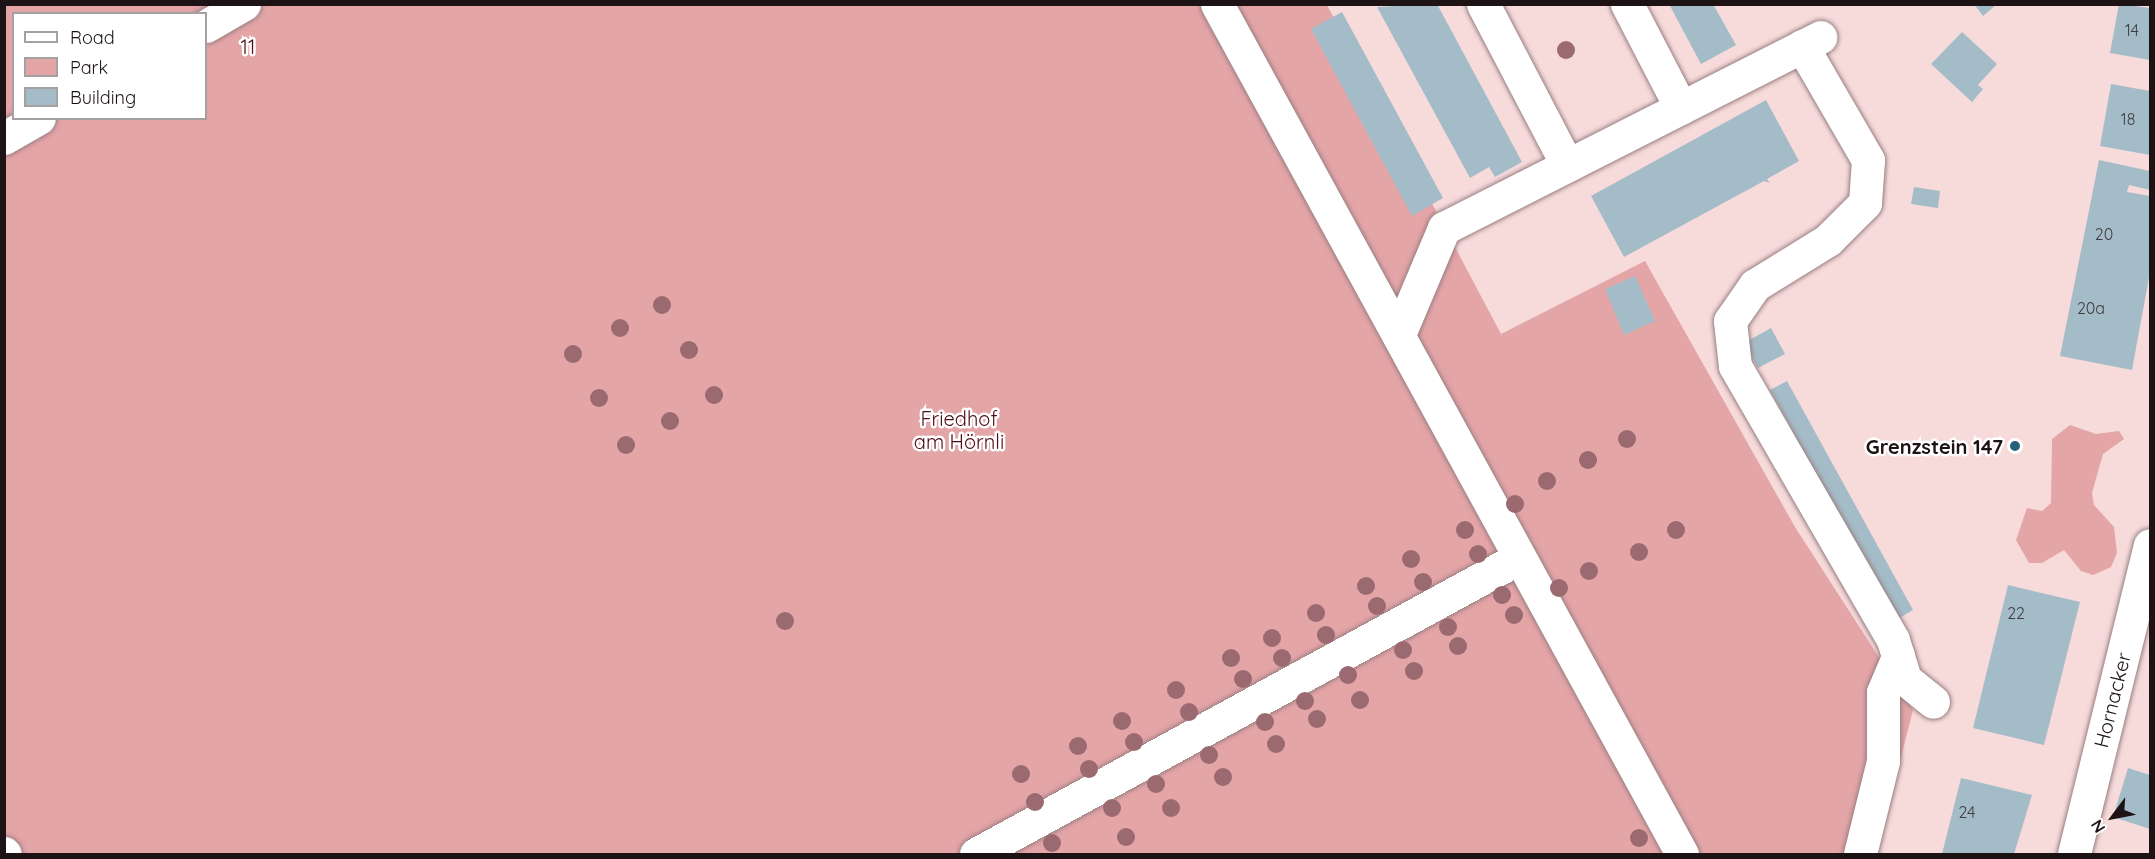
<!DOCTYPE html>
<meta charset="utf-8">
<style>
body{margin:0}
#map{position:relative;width:2155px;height:859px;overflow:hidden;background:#f7dbdb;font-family:Quicksand,sans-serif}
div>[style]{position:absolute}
.green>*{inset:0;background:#e4a5a7}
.building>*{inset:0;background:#a4bcc8}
.roads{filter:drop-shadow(0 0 2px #997f80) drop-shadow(0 0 2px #997f80)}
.minor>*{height:33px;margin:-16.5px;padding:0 16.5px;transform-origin:16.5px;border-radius:16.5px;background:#fff}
.trees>*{width:18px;height:18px;margin:-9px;border-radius:50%;background:#9a6a70}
.dots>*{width:16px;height:16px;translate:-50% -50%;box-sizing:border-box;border:3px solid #fff;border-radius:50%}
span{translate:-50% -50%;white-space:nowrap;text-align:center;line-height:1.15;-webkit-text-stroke:5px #fff;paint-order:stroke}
.number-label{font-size:16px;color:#3f3d41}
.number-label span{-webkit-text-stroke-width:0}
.park-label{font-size:20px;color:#4d0d18}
.poi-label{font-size:20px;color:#1d1314;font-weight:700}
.right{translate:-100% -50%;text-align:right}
.street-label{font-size:20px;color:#1d1314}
.frame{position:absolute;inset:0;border:6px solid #1d1314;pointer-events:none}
.legend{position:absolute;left:12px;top:12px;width:195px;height:108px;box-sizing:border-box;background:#fff;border:2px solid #a5a1a1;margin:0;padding:8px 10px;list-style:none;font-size:18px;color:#1d1314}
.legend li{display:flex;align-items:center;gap:12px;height:30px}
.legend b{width:30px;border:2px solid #a5a1a1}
.north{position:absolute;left:2083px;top:787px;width:60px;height:60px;-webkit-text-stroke:4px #fff;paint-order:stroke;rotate:238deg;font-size:16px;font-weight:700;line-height:24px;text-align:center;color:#1d1314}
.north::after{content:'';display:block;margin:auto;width:21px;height:27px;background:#1d1314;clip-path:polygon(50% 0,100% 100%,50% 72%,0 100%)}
</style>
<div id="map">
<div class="green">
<div style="clip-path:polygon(evenodd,4px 5px,1327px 5px,1501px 334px,1645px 261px,1795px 527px,1913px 710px,1876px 854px,5px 854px,4px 5px,14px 14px,206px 14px,206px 118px,14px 118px,14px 14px)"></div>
<div style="clip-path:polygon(2070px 425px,2096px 434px,2119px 431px,2124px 439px,2103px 454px,2092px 493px,2094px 505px,2114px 527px,2117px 553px,2111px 567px,2093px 575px,2081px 571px,2064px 550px,2042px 563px,2029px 563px,2016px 540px,2027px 508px,2042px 511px,2051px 503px,2052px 439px)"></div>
</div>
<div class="building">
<div style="clip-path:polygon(1437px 4px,1522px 162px,1495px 177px,1489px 167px,1470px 178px,1377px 7px)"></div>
<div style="clip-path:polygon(1669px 4px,1713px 4px,1736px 45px,1701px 64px)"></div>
<div style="clip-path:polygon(1974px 4px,1997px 4px,1983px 16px)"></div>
<div style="clip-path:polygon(2119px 4px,2150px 8px,2150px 60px,2110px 53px)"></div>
<div style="clip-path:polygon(1342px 12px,1443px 198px,1412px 216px,1311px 29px)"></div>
<div style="clip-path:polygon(1962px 32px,1997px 64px,1978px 85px,1983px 89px,1972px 102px,1931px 64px)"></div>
<div style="clip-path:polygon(2111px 84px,2150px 91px,2150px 155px,2100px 146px)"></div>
<div style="clip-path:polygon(1766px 100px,1799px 161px,1767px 179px,1770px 183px,1764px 181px,1624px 257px,1591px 196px)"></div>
<div style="clip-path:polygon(2099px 160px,2150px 171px,2150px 190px,2129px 185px,2127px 192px,2150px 196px,2150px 272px,2132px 370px,2060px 356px)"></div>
<div style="clip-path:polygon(1914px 187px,1940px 191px,1938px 208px,1911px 204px)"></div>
<div style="clip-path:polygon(1635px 276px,1655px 321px,1624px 335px,1605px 289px)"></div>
<div style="clip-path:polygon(1771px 328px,1785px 354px,1758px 368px,1744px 343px)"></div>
<div style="clip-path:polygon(1787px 381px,1913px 610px,1896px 620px,1770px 390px)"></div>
<div style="clip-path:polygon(2008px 585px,2080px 602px,2044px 745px,1973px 728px)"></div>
<div style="clip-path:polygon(2128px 768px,2150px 775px,2150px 829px,2113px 817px)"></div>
<div style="clip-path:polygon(1961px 778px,2032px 795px,2014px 854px,1942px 854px)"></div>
</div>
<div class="roads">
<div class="minor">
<div style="left:1217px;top:4px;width:969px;rotate:61.32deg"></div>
<div style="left:1483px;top:4px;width:182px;rotate:62.4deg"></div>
<div style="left:1627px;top:4px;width:117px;rotate:62.6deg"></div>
<div style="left:206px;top:26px;width:44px;rotate:-30.1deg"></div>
<div style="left:1802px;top:46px;width:132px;rotate:59.9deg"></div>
<div style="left:1868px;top:160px;width:43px;rotate:94deg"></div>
<div style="left:1865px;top:203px;width:52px;rotate:135deg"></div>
<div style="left:1828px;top:240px;width:86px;rotate:148.3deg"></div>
<div style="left:1755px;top:285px;width:44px;rotate:124.8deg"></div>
<div style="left:1730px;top:321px;width:45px;rotate:83.7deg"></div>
<div style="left:1735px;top:366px;width:316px;rotate:60deg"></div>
<div style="left:1893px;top:640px;width:41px;rotate:72.9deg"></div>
<div style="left:1905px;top:679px;width:36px;rotate:39deg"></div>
<div style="left:4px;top:138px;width:40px;rotate:-29.7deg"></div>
<div style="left:1400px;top:332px;width:113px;rotate:-67.1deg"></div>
<div style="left:1444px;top:228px;width:422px;rotate:-26.9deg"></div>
<div style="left:4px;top:853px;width:1px;rotate:45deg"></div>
<div style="left:976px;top:854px;width:618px;rotate:-28.6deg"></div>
<div style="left:1860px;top:854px;width:96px;rotate:-76.1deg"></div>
<div style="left:1883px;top:761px;width:69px;rotate:-90deg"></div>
<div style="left:1883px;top:692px;width:39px;rotate:-67deg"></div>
<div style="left:2074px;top:854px;width:318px;rotate:-76.2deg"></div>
</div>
</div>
<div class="trees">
<div style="left:1566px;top:50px"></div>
<div style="left:662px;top:305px"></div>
<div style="left:620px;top:328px"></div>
<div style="left:689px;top:350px"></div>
<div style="left:573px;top:354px"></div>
<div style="left:714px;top:395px"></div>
<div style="left:599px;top:398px"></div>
<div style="left:670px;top:421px"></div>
<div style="left:1627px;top:439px"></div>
<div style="left:626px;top:445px"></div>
<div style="left:1588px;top:460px"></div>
<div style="left:1547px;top:481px"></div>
<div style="left:1515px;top:504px"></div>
<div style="left:1465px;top:530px"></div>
<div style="left:1676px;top:530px"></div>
<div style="left:1639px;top:552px"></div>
<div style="left:1478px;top:554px"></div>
<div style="left:1411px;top:559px"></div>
<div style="left:1589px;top:571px"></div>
<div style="left:1423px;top:582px"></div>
<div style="left:1366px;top:586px"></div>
<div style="left:1559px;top:588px"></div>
<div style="left:1502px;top:595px"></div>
<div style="left:1377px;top:606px"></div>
<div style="left:1316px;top:613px"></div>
<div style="left:1514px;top:615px"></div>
<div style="left:785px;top:621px"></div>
<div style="left:1448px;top:627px"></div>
<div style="left:1326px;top:635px"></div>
<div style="left:1272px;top:638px"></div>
<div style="left:1458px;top:646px"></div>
<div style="left:1403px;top:650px"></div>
<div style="left:1231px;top:658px"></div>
<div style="left:1282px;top:658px"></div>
<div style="left:1414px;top:671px"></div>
<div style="left:1348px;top:675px"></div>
<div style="left:1243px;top:679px"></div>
<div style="left:1176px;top:690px"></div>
<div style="left:1360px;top:700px"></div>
<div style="left:1305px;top:701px"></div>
<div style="left:1189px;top:712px"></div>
<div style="left:1317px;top:719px"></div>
<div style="left:1122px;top:721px"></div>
<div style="left:1265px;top:722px"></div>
<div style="left:1134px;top:742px"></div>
<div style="left:1276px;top:744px"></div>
<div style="left:1078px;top:746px"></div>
<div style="left:1209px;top:755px"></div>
<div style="left:1089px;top:769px"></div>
<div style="left:1021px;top:774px"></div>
<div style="left:1223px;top:777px"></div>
<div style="left:1156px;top:784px"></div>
<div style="left:1035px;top:802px"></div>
<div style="left:1112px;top:808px"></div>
<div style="left:1171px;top:808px"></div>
<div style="left:1126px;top:837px"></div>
<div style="left:1639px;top:838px"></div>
<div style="left:1052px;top:843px"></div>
</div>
<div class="dots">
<div style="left:2015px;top:446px;background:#266179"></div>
</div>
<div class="number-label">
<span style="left:2132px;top:30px">14</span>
<span style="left:2128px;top:119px">18</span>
<span style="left:2104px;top:234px">20</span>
<span style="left:2091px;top:308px">20a</span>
<span style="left:2016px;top:613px">22</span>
<span style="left:1967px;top:812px">24</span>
</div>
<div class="park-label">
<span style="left:248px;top:46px">11</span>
<span style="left:959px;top:430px">Friedhof<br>am Hörnli</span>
</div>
<div class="poi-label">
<span class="right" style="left:2003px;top:446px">Grenzstein 147</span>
</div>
<div class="street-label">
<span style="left:2112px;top:700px;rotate:-76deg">Hornacker</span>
</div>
<div class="frame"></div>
<ul class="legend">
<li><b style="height:8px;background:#fff"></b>Road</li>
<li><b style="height:16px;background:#e4a5a7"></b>Park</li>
<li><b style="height:16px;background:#a4bcc8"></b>Building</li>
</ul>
<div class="north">N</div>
</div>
